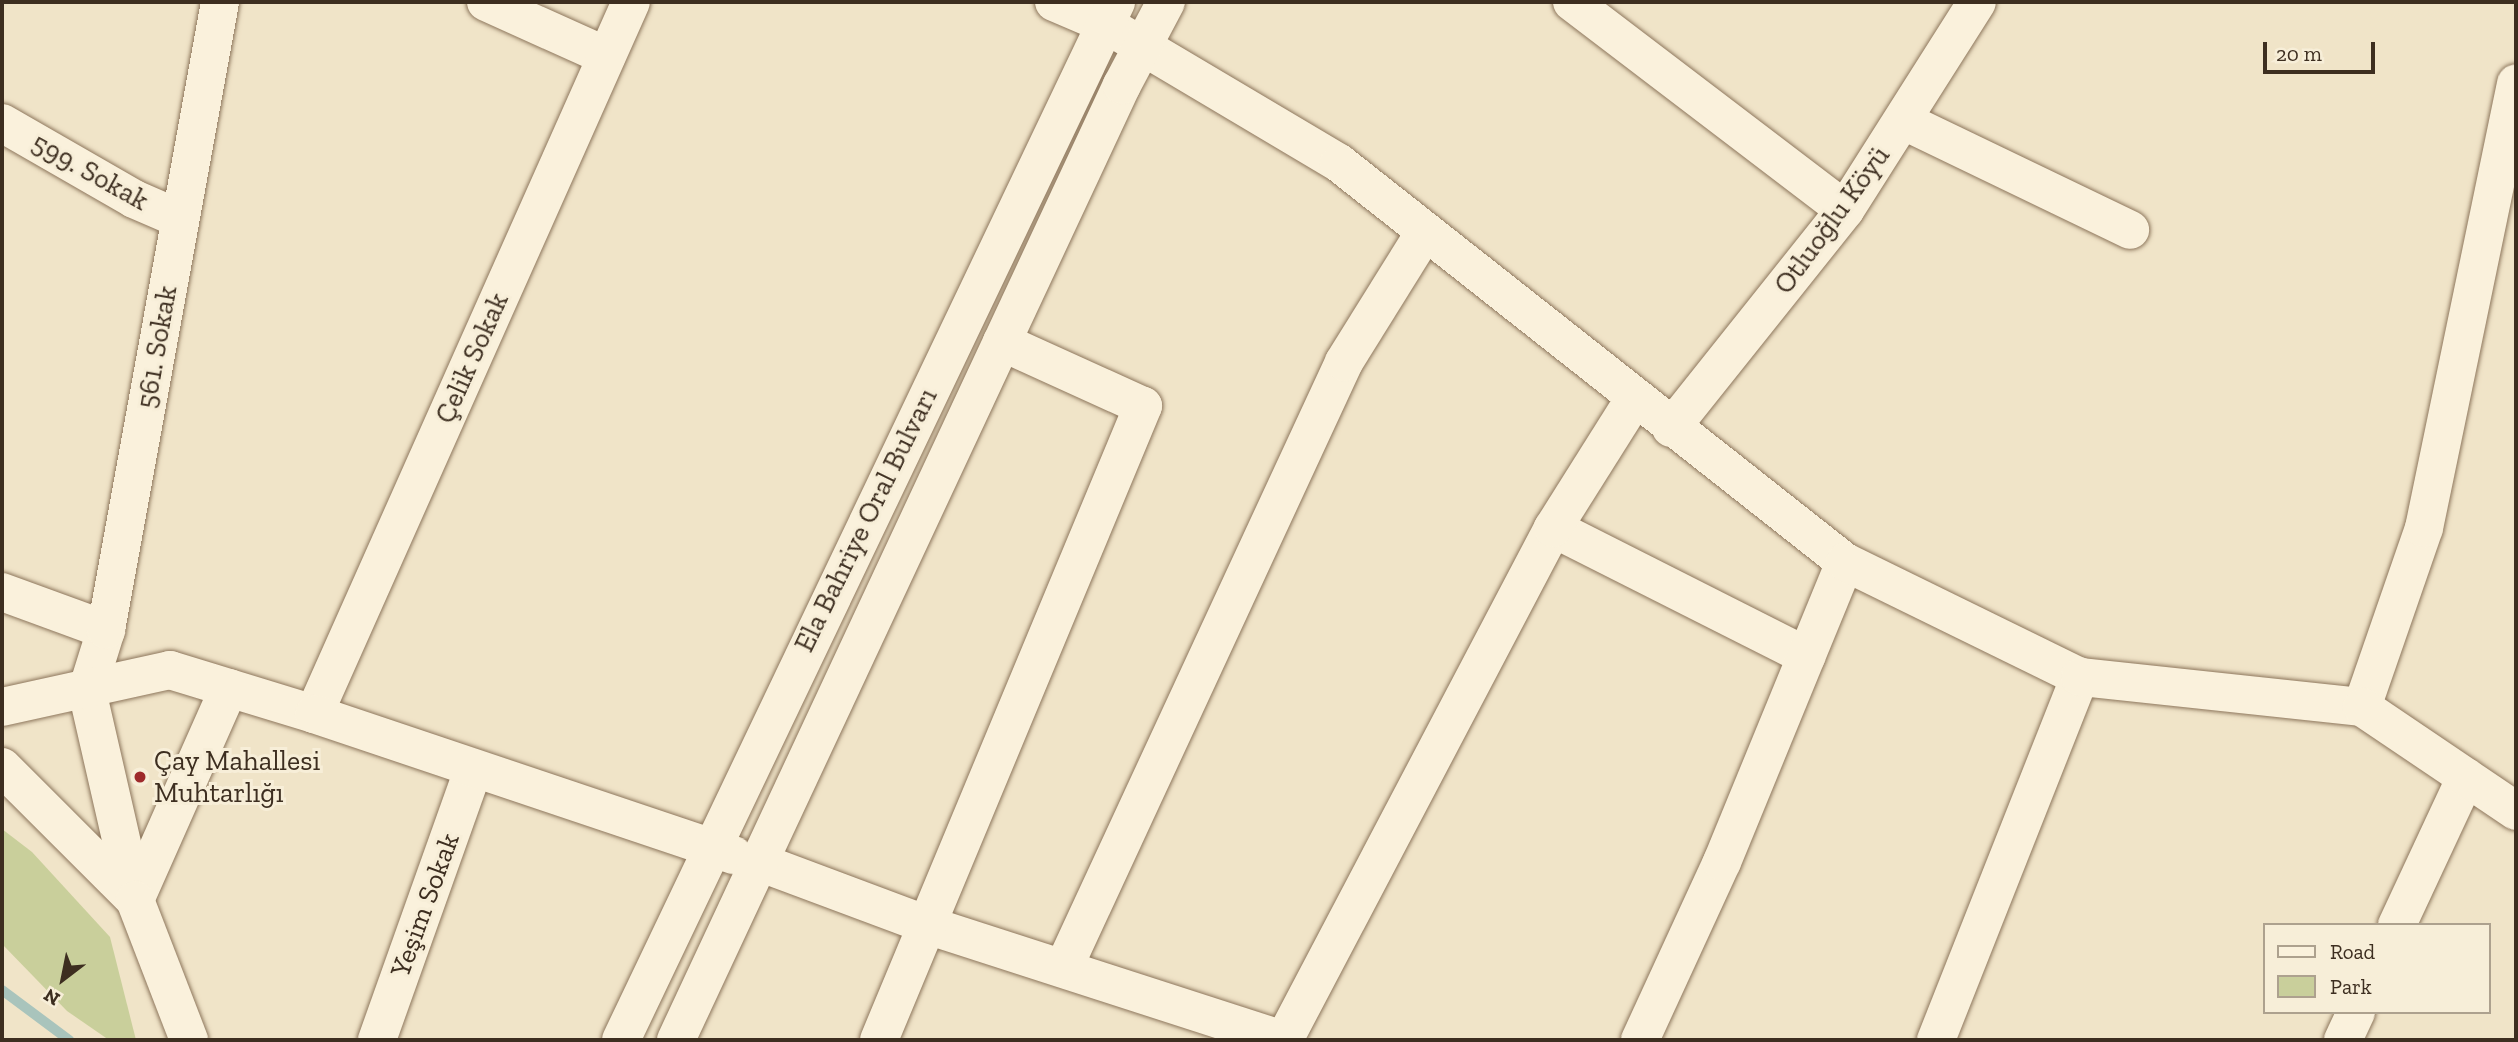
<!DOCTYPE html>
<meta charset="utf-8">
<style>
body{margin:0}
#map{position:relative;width:2518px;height:1042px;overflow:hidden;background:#f0e4c8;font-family:"Zilla Slab",serif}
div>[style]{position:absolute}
.green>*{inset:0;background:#c9cf9b}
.stream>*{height:10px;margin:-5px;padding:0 5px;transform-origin:5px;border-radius:5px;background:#a9c4bc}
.roads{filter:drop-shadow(0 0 2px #8d765c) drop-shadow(0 0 2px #8d765c)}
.street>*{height:38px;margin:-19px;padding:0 19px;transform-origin:19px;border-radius:19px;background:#faf1dc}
.secondary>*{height:38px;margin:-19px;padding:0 19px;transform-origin:19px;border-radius:19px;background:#faf1dc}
.dots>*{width:19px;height:19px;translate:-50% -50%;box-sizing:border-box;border:4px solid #f7eed8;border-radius:50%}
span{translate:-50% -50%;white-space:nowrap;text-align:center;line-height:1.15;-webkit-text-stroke:6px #f7eed8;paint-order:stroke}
.street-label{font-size:28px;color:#3d2e20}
.poi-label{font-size:28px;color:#3d2e20}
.left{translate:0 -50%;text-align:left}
.frame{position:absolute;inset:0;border:4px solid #3d2e20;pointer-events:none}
.legend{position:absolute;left:2263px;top:923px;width:228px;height:91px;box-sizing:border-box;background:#f7eed8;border:2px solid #ada18e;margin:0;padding:9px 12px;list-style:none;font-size:21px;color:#3d2e20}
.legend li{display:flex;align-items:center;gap:14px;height:35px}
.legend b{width:35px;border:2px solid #ada18e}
.north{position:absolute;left:28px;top:944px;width:70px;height:70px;-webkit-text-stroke:5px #f7eed8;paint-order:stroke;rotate:212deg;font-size:19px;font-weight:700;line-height:28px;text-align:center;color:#3d2e20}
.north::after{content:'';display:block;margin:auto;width:24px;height:32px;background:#3d2e20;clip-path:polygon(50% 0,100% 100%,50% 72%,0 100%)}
.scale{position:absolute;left:2263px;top:42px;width:112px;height:32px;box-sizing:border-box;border:4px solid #3d2e20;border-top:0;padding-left:9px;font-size:21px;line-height:24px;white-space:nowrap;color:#3d2e20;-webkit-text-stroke:5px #f7eed8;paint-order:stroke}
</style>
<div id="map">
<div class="green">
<div style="clip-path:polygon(2px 829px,32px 852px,110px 937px,136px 1040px,109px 1040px,67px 1011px,2px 944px)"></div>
</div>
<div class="stream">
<div style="left:2px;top:990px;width:84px;rotate:36.7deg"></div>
</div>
<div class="roads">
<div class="street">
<div style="left:486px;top:2px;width:132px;rotate:24.2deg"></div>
<div style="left:1054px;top:2px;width:56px;rotate:23.3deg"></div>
<div style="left:1572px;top:2px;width:343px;rotate:37.3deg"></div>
<div style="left:1904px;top:121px;width:251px;rotate:25.7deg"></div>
<div style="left:2px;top:123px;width:152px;rotate:29.9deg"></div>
<div style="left:134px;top:199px;width:50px;rotate:23.5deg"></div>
<div style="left:1671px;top:428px;width:279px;rotate:-51.4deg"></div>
<div style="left:1845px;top:210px;width:246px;rotate:-57.6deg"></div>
<div style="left:1553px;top:528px;width:284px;rotate:26.8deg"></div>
<div style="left:2px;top:592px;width:111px;rotate:20.1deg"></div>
<div style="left:2362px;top:707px;width:189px;rotate:-70.9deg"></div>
<div style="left:2424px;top:528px;width:454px;rotate:-78.3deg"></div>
<div style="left:314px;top:714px;width:779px;rotate:-66deg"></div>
<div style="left:759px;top:862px;width:183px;rotate:20.5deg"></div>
<div style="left:930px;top:926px;width:372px;rotate:17.9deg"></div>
<div style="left:135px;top:900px;width:214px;rotate:-102.9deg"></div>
<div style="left:87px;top:691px;width:64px;rotate:-72.7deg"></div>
<div style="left:106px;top:630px;width:638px;rotate:-79.71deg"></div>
<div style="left:135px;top:900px;width:232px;rotate:-66.1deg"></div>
<div style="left:2397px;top:925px;width:163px;rotate:-65deg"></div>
<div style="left:1064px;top:967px;width:667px;rotate:-65.16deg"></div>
<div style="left:1344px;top:362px;width:153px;rotate:-58.1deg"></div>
<div style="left:377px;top:1040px;width:287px;rotate:-70.4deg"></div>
<div style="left:879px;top:1040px;width:687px;rotate:-67.39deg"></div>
<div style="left:1143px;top:406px;width:155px;rotate:-155.6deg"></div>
<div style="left:1284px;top:1040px;width:578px;rotate:-62.28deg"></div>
<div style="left:1553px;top:528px;width:154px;rotate:-57.8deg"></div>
<div style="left:1640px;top:1040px;width:196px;rotate:-65.3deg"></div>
<div style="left:1722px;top:862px;width:324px;rotate:-67.7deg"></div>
<div style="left:1936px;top:1040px;width:391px;rotate:-68.4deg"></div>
<div style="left:2343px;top:1040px;width:31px;rotate:-65deg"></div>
</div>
<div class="secondary">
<div style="left:1105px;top:24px;width:272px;rotate:30.7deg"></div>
<div style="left:1339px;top:163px;width:644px;rotate:38.26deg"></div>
<div style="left:1845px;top:562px;width:262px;rotate:26.1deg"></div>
<div style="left:2080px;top:677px;width:284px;rotate:6.1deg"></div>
<div style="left:2362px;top:707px;width:186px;rotate:34deg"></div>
<div style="left:2px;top:707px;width:172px;rotate:-12.4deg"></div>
<div style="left:170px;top:670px;width:151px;rotate:17deg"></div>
<div style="left:314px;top:714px;width:443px;rotate:18.6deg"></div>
<div style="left:2px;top:767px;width:188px;rotate:45deg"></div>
<div style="left:135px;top:900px;width:150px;rotate:68.9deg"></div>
<div style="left:621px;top:1040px;width:1150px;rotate:-64.5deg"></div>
<div style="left:676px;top:1040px;width:1054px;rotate:-64.97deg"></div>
<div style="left:1122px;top:85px;width:94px;rotate:-62.1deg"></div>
</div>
</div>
<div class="dots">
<div style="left:140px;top:777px;background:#9e2a2b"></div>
</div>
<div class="street-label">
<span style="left:90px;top:172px;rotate:29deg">599. Sokak</span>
<span style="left:1832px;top:220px;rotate:-54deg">Otluoğlu Köyü</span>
<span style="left:157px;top:347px;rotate:-80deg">561. Sokak</span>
<span style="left:472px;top:358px;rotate:-66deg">Çelik Sokak</span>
<span style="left:866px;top:520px;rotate:-64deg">Ela Bahriye Oral Bulvarı</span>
<span style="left:425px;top:905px;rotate:-70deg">Yeşim Sokak</span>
</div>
<div class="poi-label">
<span class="left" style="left:154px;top:777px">Çay Mahallesi<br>Muhtarlığı</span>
</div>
<div class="frame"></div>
<ul class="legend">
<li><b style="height:9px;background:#faf1dc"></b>Road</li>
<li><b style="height:19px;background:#c9cf9b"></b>Park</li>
</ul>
<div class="north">N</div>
<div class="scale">20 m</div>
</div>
